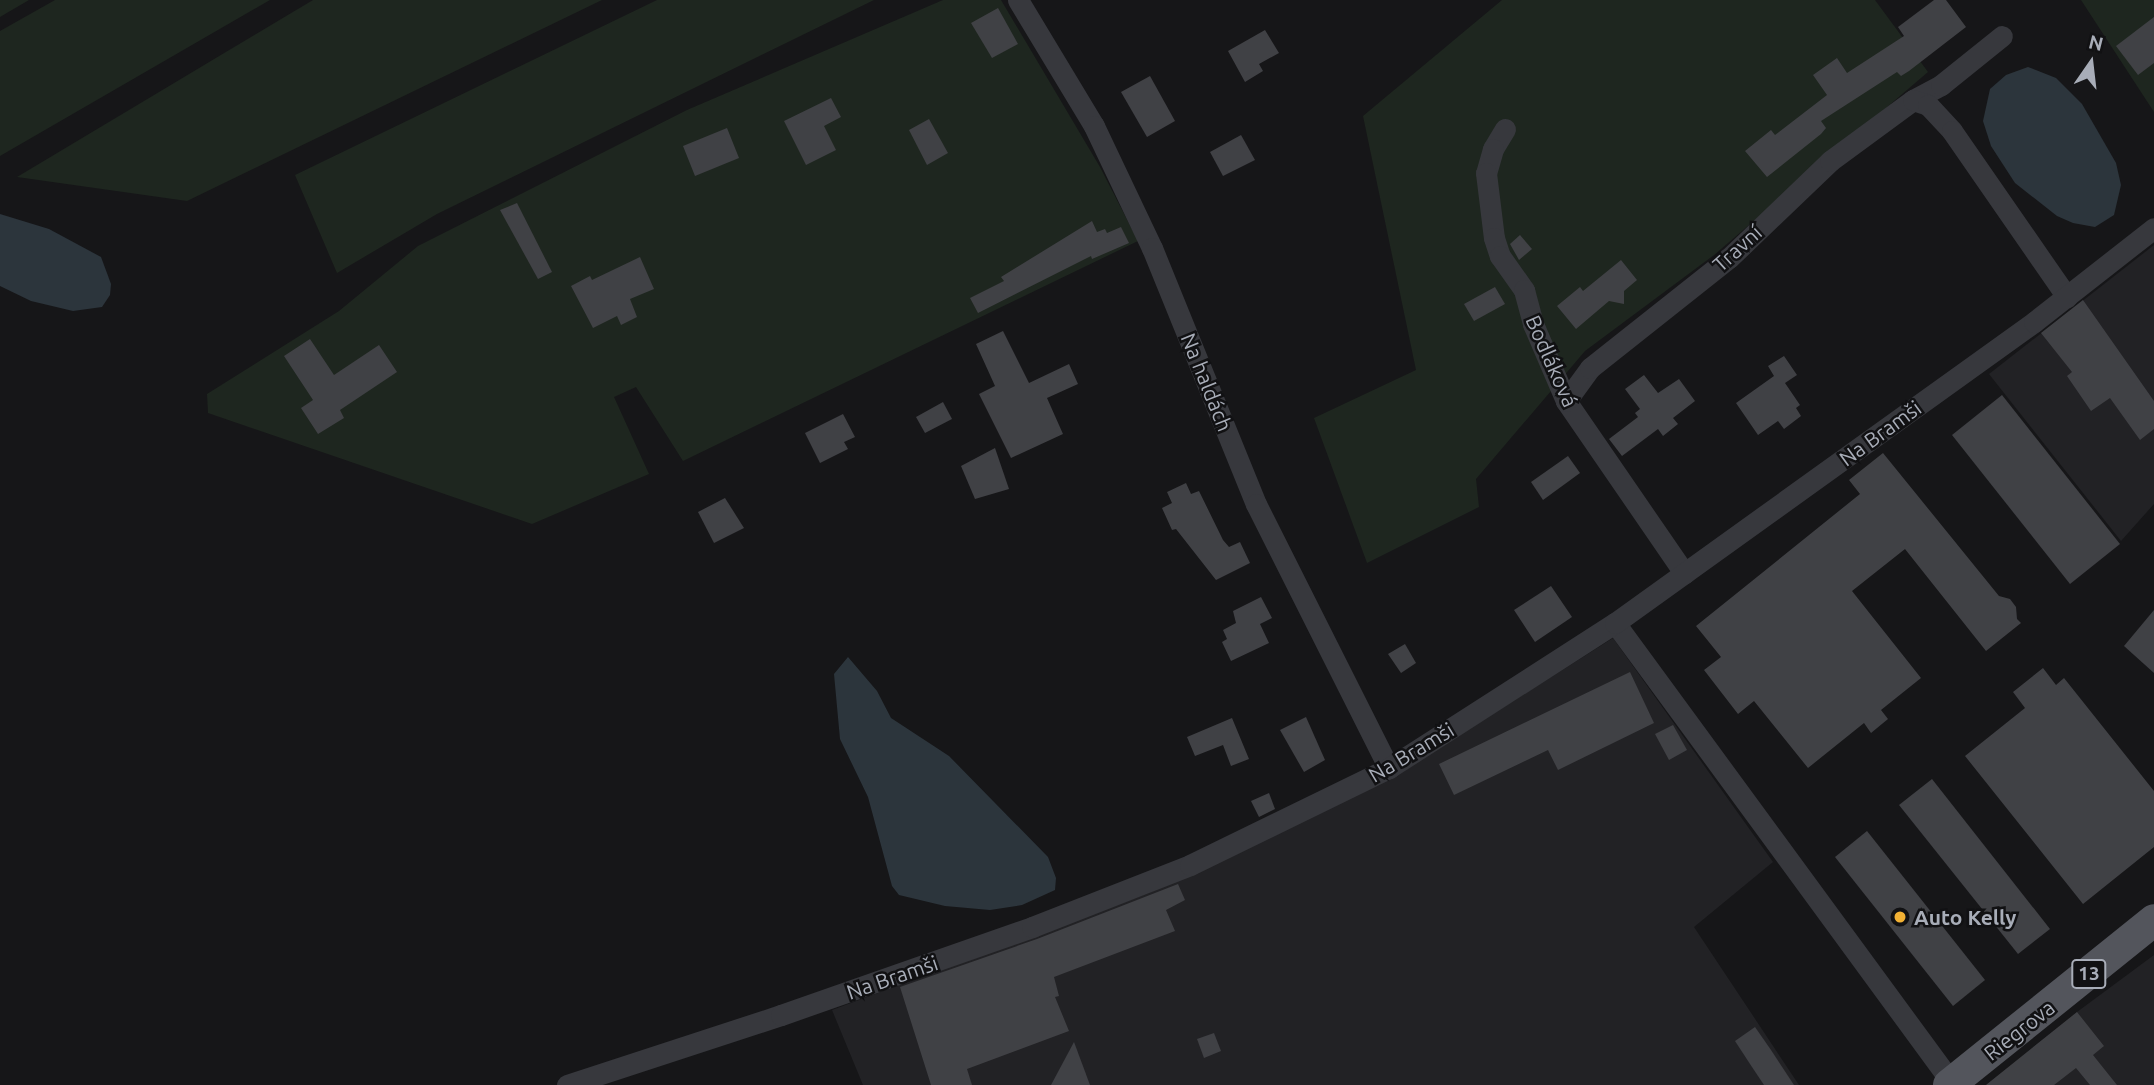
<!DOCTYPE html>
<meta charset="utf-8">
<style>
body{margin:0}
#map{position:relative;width:2154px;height:1085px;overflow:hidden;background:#161618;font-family:Ubuntu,sans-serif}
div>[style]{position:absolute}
.built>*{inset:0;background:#222225}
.green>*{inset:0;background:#1e261f}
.water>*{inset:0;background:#2c353c}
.building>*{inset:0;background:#404145}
.minor>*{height:21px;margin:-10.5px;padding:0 10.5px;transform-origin:10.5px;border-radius:10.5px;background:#37383d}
.primary>*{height:32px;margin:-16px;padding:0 16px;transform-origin:16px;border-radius:16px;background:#53555c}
.dots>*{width:19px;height:19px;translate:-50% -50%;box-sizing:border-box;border:4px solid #111113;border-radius:50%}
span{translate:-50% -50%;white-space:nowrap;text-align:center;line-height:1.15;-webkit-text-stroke:5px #111113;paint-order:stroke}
.shield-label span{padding:2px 5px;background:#111113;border:2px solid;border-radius:5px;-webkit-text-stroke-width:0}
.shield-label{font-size:19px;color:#a8adb8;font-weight:700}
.street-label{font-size:21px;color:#a8adb8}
.poi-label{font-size:21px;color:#a8adb8;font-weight:700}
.left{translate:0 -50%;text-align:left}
.north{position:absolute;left:2056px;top:28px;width:70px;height:70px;-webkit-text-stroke:5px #111113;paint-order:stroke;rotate:14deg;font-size:19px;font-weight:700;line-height:28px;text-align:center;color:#a8adb8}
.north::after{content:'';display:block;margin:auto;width:24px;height:32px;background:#a8adb8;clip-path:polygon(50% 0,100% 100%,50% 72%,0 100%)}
</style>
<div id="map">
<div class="built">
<div style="clip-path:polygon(2154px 245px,2154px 504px,2121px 541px,1989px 374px)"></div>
<div style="clip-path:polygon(1613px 638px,1773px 862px,1694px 927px,1799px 1085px,863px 1085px,832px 1010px,1149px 893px,1404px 770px)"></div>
<div style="clip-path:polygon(2154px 955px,2154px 1085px,1986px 1085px,2077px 1012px)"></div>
</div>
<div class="green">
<div style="clip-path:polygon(0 0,29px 0,0 17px)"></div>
<div style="clip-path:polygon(55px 0,270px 0,0 156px,0 31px)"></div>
<div style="clip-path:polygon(313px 0,602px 0,187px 201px,17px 177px)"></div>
<div style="clip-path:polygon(657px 0,874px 0,437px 214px,337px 273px,295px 175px)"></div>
<div style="clip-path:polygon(943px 0,1001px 0,1100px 167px,1138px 241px,683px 461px,636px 387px,614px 397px,649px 474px,532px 524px,208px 413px,207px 394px,339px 311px,418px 246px,687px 110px)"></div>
<div style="clip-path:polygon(1502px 0,1875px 0,1928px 72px,1714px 255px,1585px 351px,1476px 479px,1479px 507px,1367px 563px,1314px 418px,1416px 370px,1363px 116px)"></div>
<div style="clip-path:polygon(2081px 0,2154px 0,2154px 112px)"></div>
</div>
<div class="water">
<div style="clip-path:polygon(2028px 67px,2056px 78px,2082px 104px,2116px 163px,2121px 185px,2114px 215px,2095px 227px,2073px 223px,2057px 216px,2015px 183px,1991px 146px,1983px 121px,1990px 89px,2006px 75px)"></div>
<div style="clip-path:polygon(0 214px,49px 229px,101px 257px,111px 284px,110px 295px,102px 307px,73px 311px,31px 301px,0 286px)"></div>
<div style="clip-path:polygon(848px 657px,877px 691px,891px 718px,949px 756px,1048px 857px,1056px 878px,1055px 890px,1022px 905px,990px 910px,945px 906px,899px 895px,892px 886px,868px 797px,840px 739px,834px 674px)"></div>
</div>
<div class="building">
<div style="clip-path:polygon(1934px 0,1946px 0,1966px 27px,1909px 71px,1901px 76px,1897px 72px,1821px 121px,1826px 128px,1821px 134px,1767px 177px,1745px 151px,1771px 130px,1775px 135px,1827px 95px,1813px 75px,1837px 58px,1847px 73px,1904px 36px,1898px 27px)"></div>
<div style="clip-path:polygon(998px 8px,1018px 44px,992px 58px,971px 23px)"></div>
<div style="clip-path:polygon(2154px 17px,2154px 63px,2138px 75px,2116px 46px)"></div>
<div style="clip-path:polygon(1265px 30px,1279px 53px,1259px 64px,1263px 71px,1245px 82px,1228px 51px)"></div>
<div style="clip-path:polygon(1150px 76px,1175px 121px,1147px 137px,1121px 92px)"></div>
<div style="clip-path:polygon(831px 98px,841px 117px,824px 126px,836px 150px,806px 165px,784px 121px)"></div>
<div style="clip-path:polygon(929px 119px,948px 153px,927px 165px,909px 130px)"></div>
<div style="clip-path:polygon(727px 128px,739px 158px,695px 176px,683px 146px)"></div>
<div style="clip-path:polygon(1241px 135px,1255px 160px,1223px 176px,1210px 152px)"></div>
<div style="clip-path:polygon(517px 203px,552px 272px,538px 279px,500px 210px)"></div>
<div style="clip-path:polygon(1092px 221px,1097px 232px,1105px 229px,1107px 233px,1121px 227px,1129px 243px,1092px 259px,1091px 256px,978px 313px,970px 298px,1004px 281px,1001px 277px)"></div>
<div style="clip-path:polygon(1520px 235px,1532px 249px,1519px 260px,1510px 244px)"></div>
<div style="clip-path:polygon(640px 257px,654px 289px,630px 299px,637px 317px,621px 325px,617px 316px,593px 328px,571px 286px,590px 276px,592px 280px)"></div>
<div style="clip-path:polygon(1621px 260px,1637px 280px,1624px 291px,1624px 304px,1609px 301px,1576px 329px,1557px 306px,1580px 287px,1583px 291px)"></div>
<div style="clip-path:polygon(1495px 287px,1505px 304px,1474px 321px,1464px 304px)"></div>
<div style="clip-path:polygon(2083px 300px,2154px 401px,2154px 429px,2140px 440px,2110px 398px,2091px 411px,2067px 376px,2072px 372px,2041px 333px)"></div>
<div style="clip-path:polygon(1003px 331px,1029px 383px,1069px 364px,1078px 384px,1047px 398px,1063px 434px,1011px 458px,979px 394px,995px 386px,976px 344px)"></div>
<div style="clip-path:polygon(310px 339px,334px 375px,379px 345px,397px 372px,340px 410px,344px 418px,318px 434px,301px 408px,313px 400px,284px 356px)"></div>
<div style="clip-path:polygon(1784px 356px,1797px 375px,1785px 383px,1800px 405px,1796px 408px,1801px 416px,1784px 429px,1778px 421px,1758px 435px,1736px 403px,1774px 376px,1768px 366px)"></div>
<div style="clip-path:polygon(1644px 375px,1658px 393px,1679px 379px,1695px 401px,1673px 418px,1678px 424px,1663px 436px,1658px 429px,1622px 456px,1609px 439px,1638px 417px,1635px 413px,1640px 409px,1625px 389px)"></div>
<div style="clip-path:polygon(2002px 395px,2120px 544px,2070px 584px,1952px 435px)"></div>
<div style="clip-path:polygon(943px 402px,952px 419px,925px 433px,916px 417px)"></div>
<div style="clip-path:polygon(843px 414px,855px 437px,844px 442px,848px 449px,820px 463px,805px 433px)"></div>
<div style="clip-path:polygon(995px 448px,1009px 489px,975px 499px,961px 466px)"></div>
<div style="clip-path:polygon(1883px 453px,1999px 596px,2010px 599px,2016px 607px,2017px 619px,2021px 623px,1986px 651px,1905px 549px,1852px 591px,1921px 678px,1881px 710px,1888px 719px,1871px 733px,1864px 723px,1808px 768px,1754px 701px,1738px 714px,1704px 670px,1721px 657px,1696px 626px,1860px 494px,1849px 480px)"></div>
<div style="clip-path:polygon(1568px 456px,1580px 473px,1543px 500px,1531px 482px)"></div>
<div style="clip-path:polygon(1186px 483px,1191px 494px,1199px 491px,1223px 540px,1229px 547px,1240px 542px,1250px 563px,1216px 580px,1176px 529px,1172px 530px,1162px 508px,1172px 503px,1167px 492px)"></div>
<div style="clip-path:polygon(725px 498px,744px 528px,714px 543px,698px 512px)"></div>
<div style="clip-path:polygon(1551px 586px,1572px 617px,1535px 642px,1514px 610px)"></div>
<div style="clip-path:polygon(1261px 597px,1272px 618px,1260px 624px,1269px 643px,1231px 661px,1222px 642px,1227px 639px,1223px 630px,1236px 623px,1233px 611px)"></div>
<div style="clip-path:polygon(2154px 610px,2154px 673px,2124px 646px)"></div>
<div style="clip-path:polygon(1405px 644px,1416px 663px,1401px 673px,1388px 654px)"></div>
<div style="clip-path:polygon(2043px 668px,2056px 685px,2064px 678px,2154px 791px,2154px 847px,2083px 904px,1965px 756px,2025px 708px,2013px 692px)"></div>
<div style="clip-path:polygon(1630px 672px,1654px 723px,1558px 770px,1548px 750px,1454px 795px,1439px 764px)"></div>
<div style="clip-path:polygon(1306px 717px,1325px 760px,1304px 772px,1280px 730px)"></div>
<div style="clip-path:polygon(1232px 718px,1249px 759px,1231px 766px,1223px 745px,1195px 756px,1187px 737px)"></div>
<div style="clip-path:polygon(1673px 725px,1687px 750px,1669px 760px,1655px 734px)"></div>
<div style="clip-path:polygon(1932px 779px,2050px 929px,2018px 954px,1899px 805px)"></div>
<div style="clip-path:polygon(1269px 793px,1275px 809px,1259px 817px,1251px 801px)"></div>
<div style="clip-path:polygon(1867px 831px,1985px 980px,1953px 1006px,1835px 857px)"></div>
<div style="clip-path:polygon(1178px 884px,1185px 900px,1166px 910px,1175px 931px,1054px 977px,1059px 996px,1055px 997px,1069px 1031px,967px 1069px,972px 1085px,931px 1085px,900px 987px,1037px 939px)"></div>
<div style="clip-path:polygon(2077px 1012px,2104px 1046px,2093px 1055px,2117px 1085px,2090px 1085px,2076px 1068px,2054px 1085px,1986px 1085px)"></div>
<div style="clip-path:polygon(1755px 1027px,1771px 1050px,1794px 1085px,1764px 1085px,1750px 1064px,1735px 1041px)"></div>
<div style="clip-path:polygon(1214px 1033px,1221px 1051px,1204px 1058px,1197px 1039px)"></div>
<div style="clip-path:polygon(1074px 1042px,1090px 1085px,1051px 1085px)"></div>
</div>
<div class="minor">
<div style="left:1018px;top:0;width:147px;rotate:58.9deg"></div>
<div style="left:1094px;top:126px;width:135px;rotate:64.6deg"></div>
<div style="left:1152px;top:248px;width:276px;rotate:67.9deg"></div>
<div style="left:1256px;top:504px;width:296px;rotate:63.3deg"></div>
<div style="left:1913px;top:100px;width:32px;rotate:-28deg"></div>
<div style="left:1941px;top:85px;width:78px;rotate:-38.8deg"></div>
<div style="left:1505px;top:129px;width:23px;rotate:121deg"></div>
<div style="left:1493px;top:149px;width:25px;rotate:106deg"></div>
<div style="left:1486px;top:173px;width:65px;rotate:83deg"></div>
<div style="left:1494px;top:238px;width:19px;rotate:72deg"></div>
<div style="left:1500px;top:256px;width:42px;rotate:54.8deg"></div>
<div style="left:1524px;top:290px;width:35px;rotate:75deg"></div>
<div style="left:1533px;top:324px;width:84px;rotate:66.8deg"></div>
<div style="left:1566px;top:401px;width:209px;rotate:55.5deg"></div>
<div style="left:1566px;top:401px;width:41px;rotate:-54deg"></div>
<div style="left:1590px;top:368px;width:177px;rotate:-38.4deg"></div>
<div style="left:1729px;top:258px;width:140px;rotate:-43.8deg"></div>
<div style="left:1830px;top:161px;width:103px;rotate:-36.3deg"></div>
<div style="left:1913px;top:100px;width:16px;rotate:18deg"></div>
<div style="left:1928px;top:105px;width:35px;rotate:47deg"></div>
<div style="left:1952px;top:131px;width:202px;rotate:55.3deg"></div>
<div style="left:1615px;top:623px;width:570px;rotate:53.77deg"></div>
<div style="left:567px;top:1085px;width:225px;rotate:-18.1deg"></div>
<div style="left:781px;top:1015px;width:266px;rotate:-19.3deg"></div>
<div style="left:1032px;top:927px;width:170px;rotate:-21.4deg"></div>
<div style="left:1190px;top:865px;width:221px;rotate:-26deg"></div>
<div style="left:1389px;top:768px;width:269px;rotate:-32.7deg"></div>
<div style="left:1615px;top:623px;width:516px;rotate:-35.69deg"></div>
<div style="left:2034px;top:322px;width:152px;rotate:-38.1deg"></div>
</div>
<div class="primary">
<div style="left:1949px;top:1085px;width:263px;rotate:-38.8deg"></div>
</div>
<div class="dots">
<div style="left:1900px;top:917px;background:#f2b134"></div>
</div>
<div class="shield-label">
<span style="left:2089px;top:974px">13</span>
</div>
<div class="street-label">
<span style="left:1737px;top:248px;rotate:-42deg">Travní</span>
<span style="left:1552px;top:361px;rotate:66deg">Bodláková</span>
<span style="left:1207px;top:382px;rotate:68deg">Na haldách</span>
<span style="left:1880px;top:433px;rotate:-36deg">Na Bramši</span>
<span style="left:1411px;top:752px;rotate:-31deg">Na Bramši</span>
<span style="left:892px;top:977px;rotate:-19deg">Na Bramši</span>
<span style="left:2019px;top:1030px;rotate:-38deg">Riegrova</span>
</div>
<div class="poi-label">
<span class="left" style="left:1914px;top:917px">Auto Kelly</span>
</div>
<div class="north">N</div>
</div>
